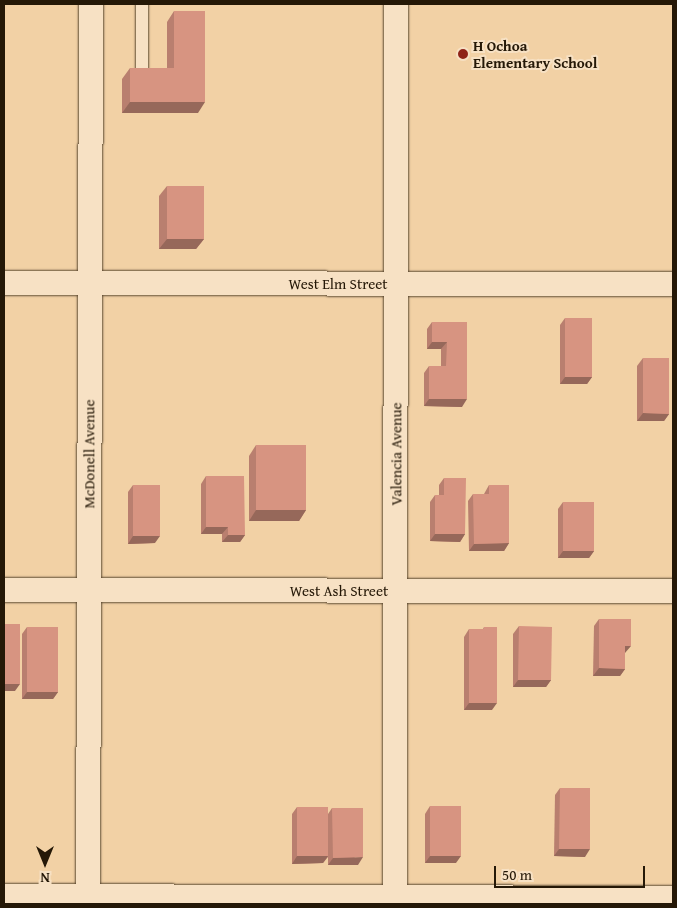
<!DOCTYPE html>
<style>
body{margin:0}
#map{position:relative;width:677px;height:908px;overflow:hidden;background:#f2d1a5;font-family:"Gentium Book Plus",serif}
div>[style]{position:absolute}
.roads{filter:drop-shadow(0 0 1px #58462e) drop-shadow(0 0 1px #58462e)}
.service>*{height:12px;margin:-6px;padding:0 6px;transform-origin:6px;border-radius:6px;background:#f7e1c4}
.minor>*{height:24px;margin:-12px;padding:0 12px;transform-origin:12px;border-radius:12px;background:#f7e1c4}
.wall>*{inset:0;background:#b97f6f}
.shaded-wall>*{inset:0;background:#96685a}
.building>*{inset:0;background:#d79481}
.dots>*{width:14px;height:14px;translate:-50% -50%;box-sizing:border-box;border:2px solid #f7e1c4;border-radius:50%}
span{translate:-50% -50%;white-space:nowrap;text-align:center;line-height:1.15;-webkit-text-stroke:4px #f7e1c4;paint-order:stroke}
.poi-label{font-size:15px;color:#251807;font-weight:700}
.left{translate:0 -50%;text-align:left}
.street-label{font-size:15px;color:#251807}
.frame{position:absolute;inset:0;border:5px solid #251807;pointer-events:none}
.north{position:absolute;left:20px;top:838px;width:50px;height:50px;-webkit-text-stroke:4px #f7e1c4;paint-order:stroke;rotate:180deg;font-size:14px;font-weight:700;line-height:20px;text-align:center;color:#251807}
.north::after{content:'';display:block;margin:auto;width:18px;height:22px;background:#251807;clip-path:polygon(50% 0,100% 100%,50% 72%,0 100%)}
.scale{position:absolute;left:494px;top:866px;width:151px;height:22px;box-sizing:border-box;border:2px solid #251807;border-top:0;padding-left:6px;font-size:15px;line-height:18px;white-space:nowrap;color:#251807;-webkit-text-stroke:4px #f7e1c4;paint-order:stroke}
</style>
<div id="map">
<div class="roads">
<div class="service">
<div style="left:142px;top:73px;width:69px;rotate:-90deg"></div>
</div>
<div class="minor">
<div style="left:4px;top:283px;width:669px;rotate:0.09deg"></div>
<div style="left:4px;top:590px;width:669px;rotate:0.09deg"></div>
<div style="left:4px;top:896px;width:669px;rotate:0.17deg"></div>
<div style="left:88px;top:904px;width:900px;rotate:-89.81deg"></div>
<div style="left:395px;top:904px;width:900px;rotate:-89.94deg"></div>
</div>
</div>
<div class="wall">
<div style="clip-path:polygon(174px 11px,198px 113px,122px 113px,122px 79px,130px 68px,167px 68px,167px 22px)"></div>
<div style="clip-path:polygon(167px 186px,204px 239px,196px 249px,159px 249px,159px 196px)"></div>
<div style="clip-path:polygon(565px 318px,592px 377px,587px 384px,560px 384px,560px 325px)"></div>
<div style="clip-path:polygon(432px 322px,467px 322px,462px 407px,424px 406px,424px 373px,429px 366px,441px 366px,441px 349px,427px 349px,427px 329px)"></div>
<div style="clip-path:polygon(643px 358px,669px 414px,664px 421px,637px 421px,637px 366px)"></div>
<div style="clip-path:polygon(256px 445px,306px 510px,299px 521px,249px 521px,249px 456px)"></div>
<div style="clip-path:polygon(206px 476px,245px 535px,240px 542px,222px 542px,222px 534px,201px 534px,201px 484px)"></div>
<div style="clip-path:polygon(444px 478px,465px 534px,460px 542px,430px 541px,430px 502px,435px 495px,439px 495px,439px 485px)"></div>
<div style="clip-path:polygon(133px 485px,155px 543px,128px 544px,128px 492px)"></div>
<div style="clip-path:polygon(489px 485px,509px 543px,504px 551px,469px 551px,468px 501px,473px 494px,484px 494px)"></div>
<div style="clip-path:polygon(563px 502px,594px 551px,589px 558px,558px 558px,558px 509px)"></div>
<div style="clip-path:polygon(599px 619px,625px 653px,625px 669px,620px 676px,593px 676px,594px 626px)"></div>
<div style="clip-path:polygon(519px 626px,551px 680px,546px 687px,513px 687px,513px 634px)"></div>
<div style="clip-path:polygon(27px 627px,58px 692px,53px 699px,22px 699px,22px 634px)"></div>
<div style="clip-path:polygon(484px 627px,492px 710px,464px 710px,464px 637px,469px 629px,483px 629px)"></div>
<div style="clip-path:polygon(560px 788px,585px 857px,554px 856px,555px 795px)"></div>
<div style="clip-path:polygon(430px 806px,456px 863px,425px 863px,425px 814px)"></div>
<div style="clip-path:polygon(297px 807px,328px 814px,332px 808px,358px 865px,328px 865px,328px 857px,323px 863px,292px 864px,292px 814px)"></div>
</div>
<div class="shaded-wall">
<div style="clip-path:polygon(130px 102px,205px 102px,198px 113px,122px 113px)"></div>
<div style="clip-path:polygon(167px 239px,204px 239px,196px 249px,159px 249px)"></div>
<div style="clip-path:polygon(432px 342px,447px 342px,441px 349px,427px 349px)"></div>
<div style="clip-path:polygon(565px 377px,592px 377px,587px 384px,560px 384px)"></div>
<div style="clip-path:polygon(429px 399px,467px 399px,462px 407px,424px 406px)"></div>
<div style="clip-path:polygon(643px 413px,669px 414px,664px 421px,637px 421px)"></div>
<div style="clip-path:polygon(256px 510px,306px 510px,299px 521px,249px 521px)"></div>
<div style="clip-path:polygon(206px 527px,228px 527px,222px 534px,201px 534px)"></div>
<div style="clip-path:polygon(435px 534px,465px 534px,460px 542px,430px 541px)"></div>
<div style="clip-path:polygon(228px 535px,245px 535px,240px 542px,222px 542px)"></div>
<div style="clip-path:polygon(133px 536px,160px 536px,155px 543px,128px 544px)"></div>
<div style="clip-path:polygon(509px 543px,504px 551px,469px 551px,474px 544px)"></div>
<div style="clip-path:polygon(563px 551px,594px 551px,589px 558px,558px 558px)"></div>
<div style="clip-path:polygon(625px 646px,631px 646px,625px 653px)"></div>
<div style="clip-path:polygon(599px 668px,625px 669px,620px 676px,593px 676px)"></div>
<div style="clip-path:polygon(518px 680px,551px 680px,546px 687px,513px 687px)"></div>
<div style="clip-path:polygon(4px 684px,20px 684px,15px 691px,4px 691px)"></div>
<div style="clip-path:polygon(27px 692px,58px 692px,53px 699px,22px 699px)"></div>
<div style="clip-path:polygon(469px 703px,497px 703px,492px 710px,464px 710px)"></div>
<div style="clip-path:polygon(559px 849px,590px 849px,585px 857px,554px 856px)"></div>
<div style="clip-path:polygon(297px 856px,328px 856px,323px 863px,292px 864px)"></div>
<div style="clip-path:polygon(430px 856px,461px 856px,456px 863px,425px 863px)"></div>
<div style="clip-path:polygon(363px 857px,358px 865px,328px 865px,333px 858px)"></div>
</div>
<div class="building">
<div style="clip-path:polygon(174px 11px,205px 11px,205px 102px,130px 102px,130px 68px,174px 68px)"></div>
<div style="clip-path:polygon(167px 186px,204px 186px,204px 239px,167px 239px)"></div>
<div style="clip-path:polygon(565px 318px,592px 318px,592px 377px,565px 377px)"></div>
<div style="clip-path:polygon(432px 322px,467px 322px,467px 399px,429px 399px,429px 366px,446px 366px,447px 342px,432px 342px)"></div>
<div style="clip-path:polygon(643px 358px,669px 358px,669px 414px,643px 413px)"></div>
<div style="clip-path:polygon(256px 445px,306px 445px,306px 510px,256px 510px)"></div>
<div style="clip-path:polygon(206px 476px,244px 476px,245px 535px,228px 535px,228px 527px,206px 527px)"></div>
<div style="clip-path:polygon(444px 478px,466px 478px,465px 534px,435px 534px,435px 495px,444px 495px)"></div>
<div style="clip-path:polygon(133px 485px,160px 485px,160px 536px,133px 536px)"></div>
<div style="clip-path:polygon(489px 485px,509px 485px,509px 543px,474px 544px,473px 494px,489px 494px)"></div>
<div style="clip-path:polygon(563px 502px,594px 502px,594px 551px,563px 551px)"></div>
<div style="clip-path:polygon(599px 619px,631px 619px,631px 646px,625px 646px,625px 669px,599px 668px)"></div>
<div style="clip-path:polygon(4px 624px,20px 624px,20px 684px,4px 684px)"></div>
<div style="clip-path:polygon(519px 626px,552px 627px,551px 680px,518px 680px)"></div>
<div style="clip-path:polygon(27px 627px,58px 627px,58px 692px,27px 692px)"></div>
<div style="clip-path:polygon(484px 627px,497px 627px,497px 703px,469px 703px,469px 629px,484px 629px)"></div>
<div style="clip-path:polygon(560px 788px,590px 788px,590px 849px,559px 849px)"></div>
<div style="clip-path:polygon(430px 806px,461px 806px,461px 856px,430px 856px)"></div>
<div style="clip-path:polygon(297px 807px,328px 807px,328px 856px,297px 856px)"></div>
<div style="clip-path:polygon(332px 808px,363px 808px,363px 857px,333px 858px)"></div>
</div>
<div class="dots">
<div style="left:463px;top:54px;background:#8f2418"></div>
</div>
<div class="poi-label">
<span class="left" style="left:473px;top:54px">H Ochoa<br>Elementary School</span>
</div>
<div class="street-label">
<span style="left:338px;top:284px">West Elm Street</span>
<span style="left:89px;top:454px;rotate:-90deg">McDonell Avenue</span>
<span style="left:396px;top:454px;rotate:-90deg">Valencia Avenue</span>
<span style="left:339px;top:591px">West Ash Street</span>
</div>
<div class="frame"></div>
<div class="north">N</div>
<div class="scale">50 m</div>
</div>
